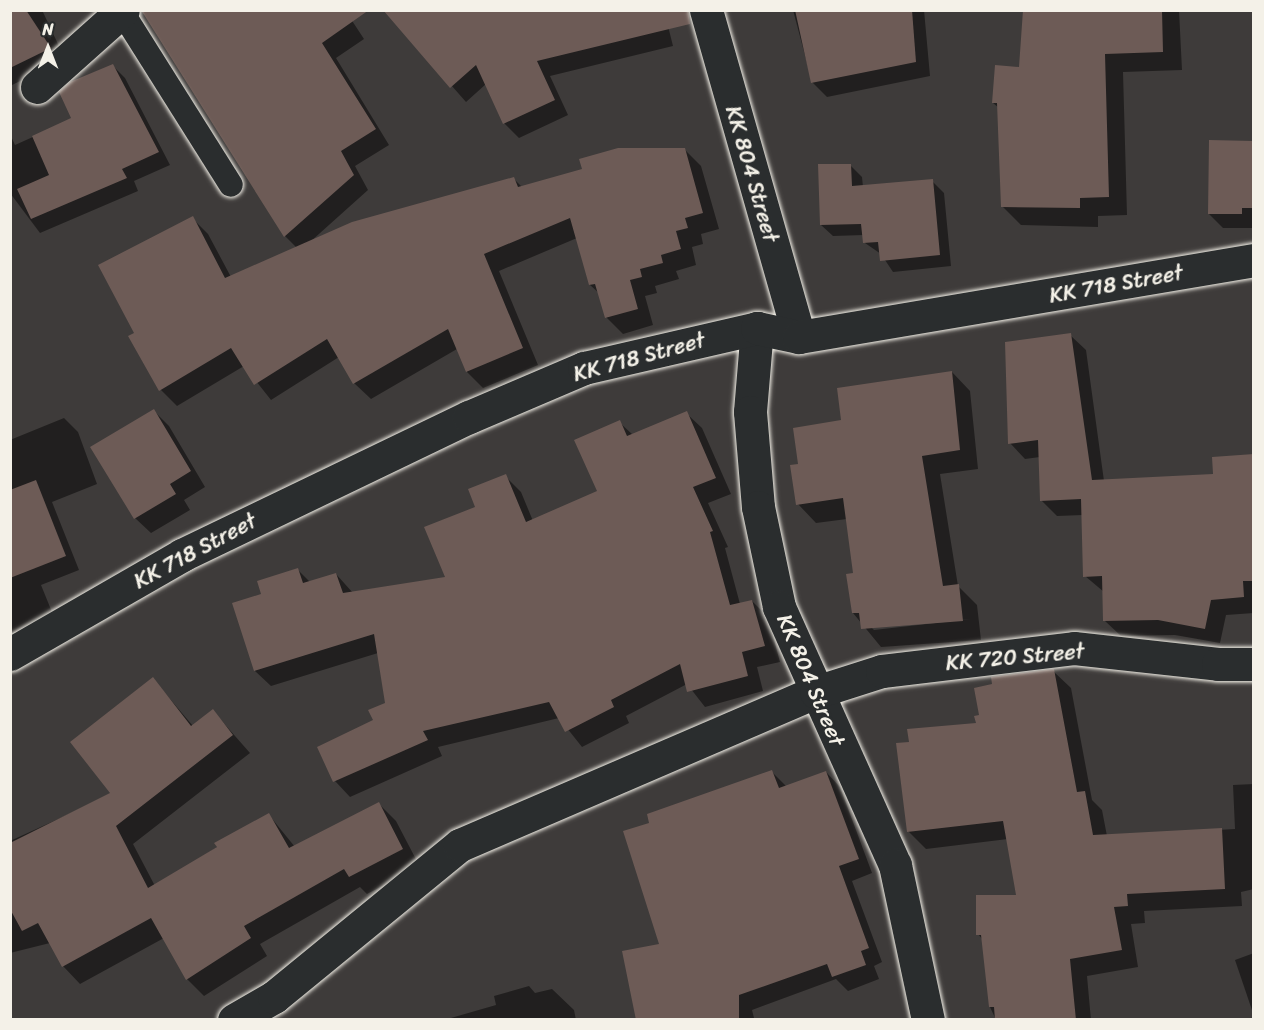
<!DOCTYPE html>
<style>
body{margin:0}
#map{position:relative;width:1264px;height:1030px;overflow:hidden;background:#3e3b3a;font-family:Sriracha,sans-serif}
div>[style]{position:absolute}
.shadow>*{inset:0;background:#0007}
.building>*{inset:0;background:#6d5b56}
.roads{filter:drop-shadow(0 0 2px #f4f1e8) drop-shadow(0 0 2px #f4f1e8)}
.service>*{height:24px;margin:-12px;padding:0 12px;transform-origin:12px;border-radius:12px;background:#2a2d2e}
.minor>*{height:33px;margin:-16.5px;padding:0 16.5px;transform-origin:16.5px;border-radius:16.5px;background:#2a2d2e}
span{translate:-50% -50%;white-space:nowrap;text-align:center;line-height:1.15;-webkit-text-stroke:4.5px #2a2d2e;paint-order:stroke}
.street-label{font-size:22px;color:#f4f1e8}
.frame{position:absolute;inset:0;border:12px solid #f4f1e8;pointer-events:none}
.north{position:absolute;left:18px;top:18px;width:60px;height:60px;-webkit-text-stroke:4px #2a2d2e;paint-order:stroke;rotate:0deg;font-size:16px;font-weight:700;line-height:24px;text-align:center;color:#f4f1e8}
.north::after{content:'';display:block;margin:auto;width:21px;height:27px;background:#f4f1e8;clip-path:polygon(50% 0,100% 100%,50% 72%,0 100%)}
</style>
<div id="map">
<div class="shadow">
<div style="clip-path:polygon(10px 10px,42px 10px,65px 59px,10px 86px)"></div>
<div style="clip-path:polygon(345px 10px,364px 39px,336px 58px,389px 145px,355px 166px,368px 190px,310px 242px,514px 179px,523px 188px,685px 150px,701px 166px,719px 229px,701px 234px,703px 244px,692px 247px,696px 265px,676px 271px,679px 279px,655px 286px,657px 293px,645px 296px,653px 325px,623px 334px,606px 317px,600px 294px,590px 285px,577px 238px,499px 271px,538px 365px,483px 388px,467px 372px,457px 349px,371px 399px,354px 383px,339px 357px,271px 400px,244px 366px,177px 406px,161px 390px,136px 333px,192px 218px,208px 234px,231px 277px,297px 248px,285px 236px,150px 18px)"></div>
<div style="clip-path:polygon(385px 10px,664px 10px,673px 46px,550px 76px,568px 115px,519px 138px,504px 123px,486px 84px,466px 102px)"></div>
<div style="clip-path:polygon(793px 10px,924px 10px,930px 76px,827px 97px,812px 82px)"></div>
<div style="clip-path:polygon(1024px 10px,1179px 10px,1182px 70px,1123px 72px,1127px 215px,1098px 216px,1098px 227px,1021px 225px,1002px 206px,999px 108px,993px 103px,1020px 68px)"></div>
<div style="clip-path:polygon(112px 65px,125px 78px,170px 165px,134px 181px,138px 191px,40px 233px,10px 193px,10px 134px,15px 145px,73px 119px)"></div>
<div style="clip-path:polygon(1254px 142px,1254px 228px,1223px 228px,1209px 214px)"></div>
<div style="clip-path:polygon(851px 166px,862px 177px,863px 187px,932px 181px,944px 193px,951px 266px,893px 272px,881px 254px,865px 243px,864px 235px,833px 236px,821px 225px)"></div>
<div style="clip-path:polygon(1070px 335px,1086px 350px,1104px 481px,1214px 475px,1254px 456px,1254px 613px,1226px 615px,1220px 643px,1175px 635px,1121px 636px,1105px 621px,1104px 592px,1085px 576px,1083px 515px,1057px 516px,1041px 500px,1040px 457px,1025px 459px,1010px 443px)"></div>
<div style="clip-path:polygon(evenodd,952px 372px,970px 391px,978px 469px,940px 474px,958px 586px,977px 605px,981px 640px,881px 647px,853px 613px,855px 575px,847px 519px,816px 523px,798px 504px,799px 465px,843px 422px,952px 372px,971px 619px,874px 630px,871px 627px,971px 619px)"></div>
<div style="clip-path:polygon(154px 411px,169px 426px,205px 487px,184px 500px,190px 510px,151px 533px,135px 518px)"></div>
<div style="clip-path:polygon(686px 413px,702px 428px,731px 494px,708px 503px,728px 547px,725px 548px,740px 604px,752px 601px,768px 617px,780px 662px,757px 667px,763px 691px,705px 707px,687px 684px,626px 716px,629px 723px,582px 747px,559px 718px,438px 747px,442px 756px,350px 797px,335px 781px,386px 704px,378px 653px,271px 686px,255px 671px,263px 595px,297px 569px,310px 582px,336px 574px,353px 593px,447px 578px,477px 507px,505px 476px,521px 492px,533px 521px,599px 492px,619px 422px,633px 435px)"></div>
<div style="clip-path:polygon(64px 418px,78px 432px,97px 484px,52px 502px,79px 570px,41px 585px,54px 617px,10px 634px,10px 440px)"></div>
<div style="clip-path:polygon(1053px 671px,1071px 688px,1092px 800px,1102px 810px,1107px 836px,1235px 829px,1233px 785px,1254px 784px,1254px 889px,1241px 892px,1242px 906px,1144px 911px,1145px 923px,1131px 924px,1138px 967px,1087px 976px,1091px 1020px,996px 1020px,990px 1007px,983px 940px,978px 934px,1018px 896px,1008px 839px,926px 849px,908px 831px,910px 743px,977px 724px)"></div>
<div style="clip-path:polygon(153px 679px,193px 726px,213px 711px,250px 753px,133px 844px,155px 886px,269px 815px,295px 847px,379px 804px,396px 821px,420px 867px,367px 894px,360px 887px,260px 944px,267px 956px,204px 996px,187px 979px,164px 938px,80px 984px,63px 966px,50px 943px,10px 953px,10px 841px,113px 794px)"></div>
<div style="clip-path:polygon(772px 772px,787px 787px,826px 772px,840px 787px,872px 873px,852px 881px,882px 962px,874px 966px,879px 979px,848px 991px,836px 979px,752px 1010px,754px 1018px,750px 1020px,637px 1020px,661px 945px,651px 824px)"></div>
<div style="clip-path:polygon(1254px 953px,1254px 1016px,1235px 960px)"></div>
<div style="clip-path:polygon(529px 986px,535px 993px,552px 989px,574px 1010px,576px 1020px,444px 1020px,496px 1005px,494px 996px)"></div>
</div>
<div class="building">
<div style="clip-path:polygon(10px 10px,26px 10px,51px 48px,10px 68px)"></div>
<div style="clip-path:polygon(141px 10px,369px 10px,322px 43px,376px 129px,341px 151px,354px 175px,284px 237px)"></div>
<div style="clip-path:polygon(383px 10px,688px 10px,690px 24px,537px 61px,555px 100px,503px 124px,476px 65px,450px 88px)"></div>
<div style="clip-path:polygon(795px 10px,912px 10px,916px 62px,811px 83px)"></div>
<div style="clip-path:polygon(1023px 10px,1162px 10px,1163px 52px,1105px 54px,1109px 197px,1080px 198px,1080px 208px,1001px 207px,997px 103px,992px 103px,995px 65px,1019px 67px)"></div>
<div style="clip-path:polygon(113px 64px,159px 152px,122px 169px,127px 178px,31px 219px,17px 189px,49px 175px,32px 136px,71px 118px,59px 92px,70px 82px)"></div>
<div style="clip-path:polygon(1209px 140px,1254px 141px,1254px 208px,1242px 208px,1242px 214px,1208px 214px)"></div>
<div style="clip-path:polygon(618px 148px,685px 148px,703px 213px,685px 218px,688px 228px,676px 231px,681px 249px,661px 255px,663px 263px,640px 269px,642px 277px,630px 280px,638px 309px,605px 318px,595px 284px,589px 285px,570px 218px,484px 254px,523px 348px,466px 372px,448px 329px,353px 384px,327px 339px,254px 385px,231px 348px,159px 391px,128px 336px,134px 333px,98px 265px,193px 216px,225px 278px,352px 222px,514px 177px,518px 187px,582px 169px,579px 159px)"></div>
<div style="clip-path:polygon(818px 164px,851px 164px,852px 186px,933px 179px,940px 255px,880px 261px,878px 242px,863px 243px,861px 224px,820px 225px)"></div>
<div style="clip-path:polygon(1071px 333px,1092px 480px,1213px 474px,1212px 457px,1254px 454px,1254px 581px,1243px 581px,1244px 597px,1211px 600px,1205px 629px,1158px 620px,1103px 621px,1102px 576px,1083px 577px,1081px 499px,1040px 501px,1038px 440px,1008px 444px,1005px 342px)"></div>
<div style="clip-path:polygon(952px 371px,960px 450px,922px 456px,943px 586px,959px 584px,963px 621px,861px 629px,859px 613px,852px 613px,846px 574px,853px 573px,843px 498px,796px 505px,790px 465px,798px 464px,793px 428px,841px 420px,837px 388px)"></div>
<div style="clip-path:polygon(154px 409px,191px 471px,170px 484px,176px 494px,134px 519px,90px 447px)"></div>
<div style="clip-path:polygon(687px 411px,716px 478px,693px 487px,713px 531px,710px 532px,730px 605px,752px 600px,765px 646px,742px 652px,748px 676px,687px 692px,680px 664px,611px 700px,614px 707px,565px 732px,549px 702px,423px 731px,428px 740px,333px 782px,317px 747px,373px 720px,368px 710px,385px 703px,374px 634px,254px 671px,232px 603px,261px 594px,257px 581px,298px 568px,303px 583px,336px 573px,343px 593px,445px 577px,424px 527px,475px 507px,468px 489px,506px 474px,526px 522px,597px 491px,574px 440px,620px 420px,627px 436px)"></div>
<div style="clip-path:polygon(36px 480px,66px 556px,10px 578px,10px 490px)"></div>
<div style="clip-path:polygon(1054px 669px,1077px 792px,1085px 791px,1093px 835px,1222px 828px,1225px 889px,1127px 894px,1128px 906px,1114px 907px,1122px 950px,1070px 959px,1076px 1020px,995px 1020px,994px 1007px,989px 1007px,981px 935px,976px 935px,976px 895px,1016px 895px,1003px 821px,907px 832px,896px 743px,909px 742px,907px 729px,976px 723px,974px 716px,979px 715px,974px 688px,992px 684px,991px 677px)"></div>
<div style="clip-path:polygon(153px 677px,191px 726px,213px 709px,233px 735px,116px 826px,148px 888px,217px 847px,214px 843px,269px 813px,289px 848px,379px 802px,403px 849px,349px 877px,344px 869px,244px 926px,251px 938px,186px 980px,151px 918px,62px 967px,38px 923px,22px 931px,10px 909px,10px 843px,110px 793px,70px 742px)"></div>
<div style="clip-path:polygon(772px 770px,779px 788px,826px 771px,859px 859px,839px 866px,869px 948px,861px 951px,866px 965px,832px 977px,827px 964px,739px 995px,739px 1020px,636px 1020px,622px 951px,659px 944px,623px 831px,649px 823px,647px 814px)"></div>
</div>
<div class="roads">
<div class="service">
<div style="left:122px;top:12px;width:204px;rotate:57.8deg"></div>
</div>
<div class="minor">
<div style="left:706px;top:10px;width:340px;rotate:74.1deg"></div>
<div style="left:37px;top:87px;width:115px;rotate:-41.8deg"></div>
<div style="left:757px;top:328px;width:84px;rotate:94.8deg"></div>
<div style="left:750px;top:412px;width:95px;rotate:85.2deg"></div>
<div style="left:758px;top:507px;width:102px;rotate:78.1deg"></div>
<div style="left:779px;top:607px;width:283px;rotate:65.8deg"></div>
<div style="left:895px;top:865px;width:158px;rotate:78deg"></div>
<div style="left:10px;top:654px;width:198px;rotate:-29.9deg"></div>
<div style="left:182px;top:555px;width:318px;rotate:-25.7deg"></div>
<div style="left:469px;top:417px;width:125px;rotate:-23.1deg"></div>
<div style="left:584px;top:368px;width:178px;rotate:-13deg"></div>
<div style="left:757px;top:328px;width:43px;rotate:12.1deg"></div>
<div style="left:799px;top:337px;width:461px;rotate:-9.6deg"></div>
<div style="left:234px;top:1020px;width:46px;rotate:-29.9deg"></div>
<div style="left:274px;top:997px;width:240px;rotate:-39.3deg"></div>
<div style="left:460px;top:845px;width:387px;rotate:-23.3deg"></div>
<div style="left:816px;top:692px;width:69px;rotate:-17.7deg"></div>
<div style="left:882px;top:671px;width:193px;rotate:-6.8deg"></div>
<div style="left:1074px;top:648px;width:145px;rotate:6.3deg"></div>
<div style="left:1218px;top:664px;width:36px"></div>
</div>
</div>
<div class="street-label">
<span style="left:752px;top:174px;rotate:74deg">KK 804 Street</span>
<span style="left:1116px;top:284px;rotate:-10deg">KK 718 Street</span>
<span style="left:639px;top:357px;rotate:-15deg">KK 718 Street</span>
<span style="left:195px;top:551px;rotate:-28deg">KK 718 Street</span>
<span style="left:1015px;top:657px;rotate:-5deg">KK 720 Street</span>
<span style="left:811px;top:680px;rotate:67deg">KK 804 Street</span>
</div>
<div class="frame"></div>
<div class="north">N</div>
</div>
